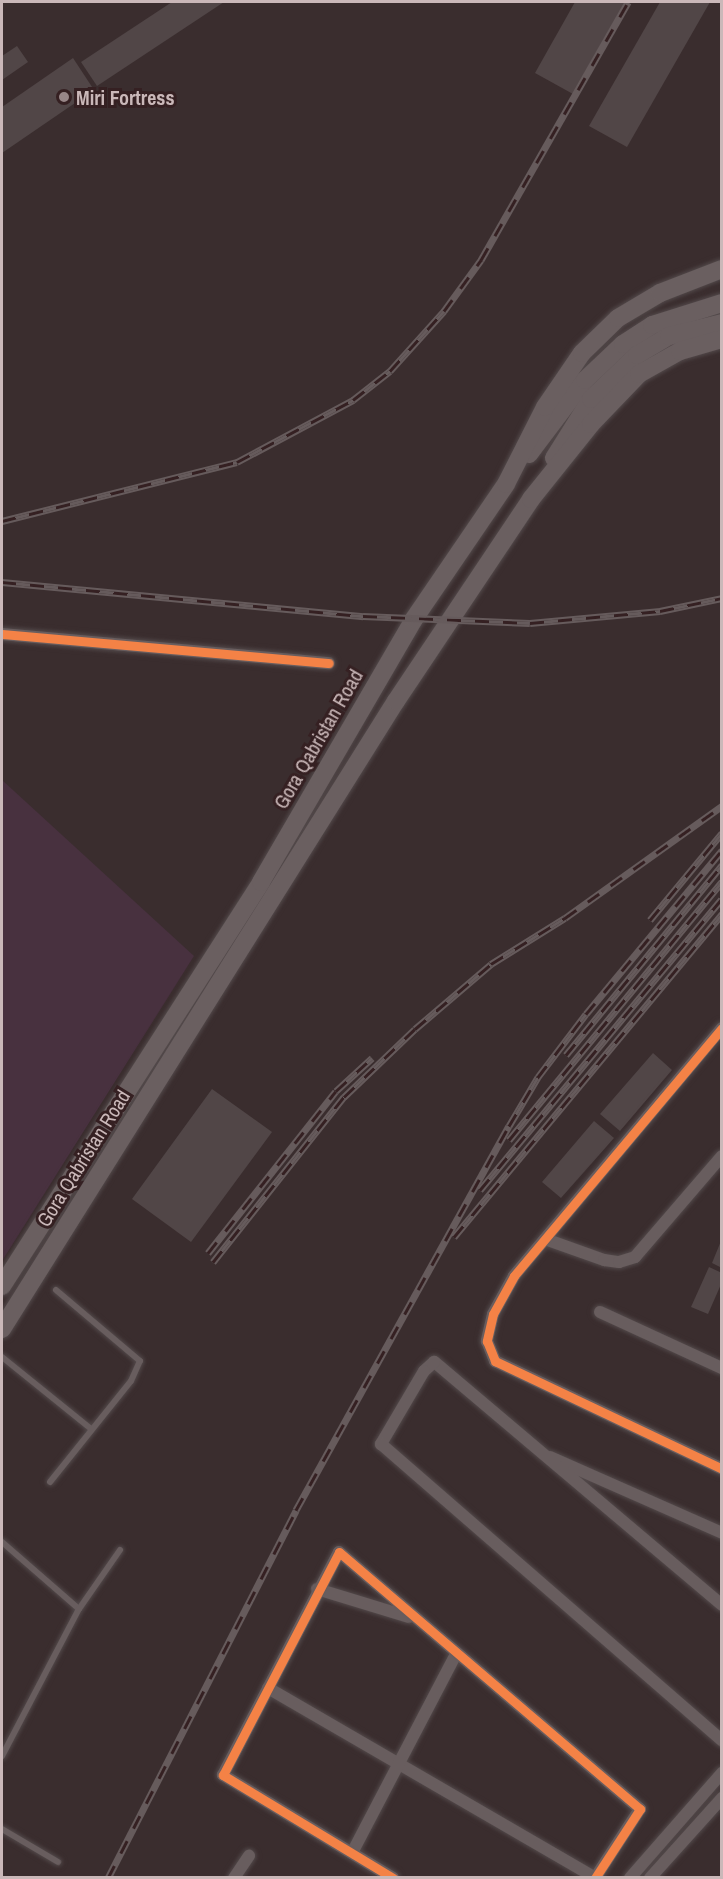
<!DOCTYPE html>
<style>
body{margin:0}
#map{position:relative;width:723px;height:1879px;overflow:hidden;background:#3a2d2e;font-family:"Archivo Narrow",sans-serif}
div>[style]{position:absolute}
.green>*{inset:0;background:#48313f}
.building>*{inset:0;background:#514647}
.roads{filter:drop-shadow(0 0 2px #52494a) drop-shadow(0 0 2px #52494a)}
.lane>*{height:6px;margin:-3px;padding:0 3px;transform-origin:3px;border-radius:3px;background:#685d5e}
.street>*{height:12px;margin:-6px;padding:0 6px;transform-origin:6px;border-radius:6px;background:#685d5e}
.primary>*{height:18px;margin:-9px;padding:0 9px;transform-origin:9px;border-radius:9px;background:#6a5f60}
.rail>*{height:7px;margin-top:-3.5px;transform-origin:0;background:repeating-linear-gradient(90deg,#352022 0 14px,#665b5c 0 28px);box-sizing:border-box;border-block:2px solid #665b5c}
.cycleway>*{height:9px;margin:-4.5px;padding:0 4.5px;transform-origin:4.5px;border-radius:4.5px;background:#f48246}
.dots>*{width:16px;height:16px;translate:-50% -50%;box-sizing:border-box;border:3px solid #352022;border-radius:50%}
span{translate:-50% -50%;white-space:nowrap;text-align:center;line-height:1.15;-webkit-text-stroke:6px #352022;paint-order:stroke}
.poi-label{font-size:20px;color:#cab8b9;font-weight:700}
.left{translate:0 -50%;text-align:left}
.street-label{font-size:20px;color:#cab8b9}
.frame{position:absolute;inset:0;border:3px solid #cab8b9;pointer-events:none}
</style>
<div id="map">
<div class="green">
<div style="clip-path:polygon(2px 780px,194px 956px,2px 1261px)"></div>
</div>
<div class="building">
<div style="clip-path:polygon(172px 2px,224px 2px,97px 86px,81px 62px)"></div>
<div style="clip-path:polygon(575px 2px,625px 2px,573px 94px,535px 73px)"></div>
<div style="clip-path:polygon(660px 2px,710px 2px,627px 147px,589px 126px)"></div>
<div style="clip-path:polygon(17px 46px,28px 62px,2px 80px,2px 56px)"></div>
<div style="clip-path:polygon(73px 58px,94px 90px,2px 153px,2px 107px)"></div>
<div style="clip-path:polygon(653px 1053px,672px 1070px,620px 1131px,600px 1114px)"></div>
<div style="clip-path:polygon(212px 1089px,272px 1132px,191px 1242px,132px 1199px)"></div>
<div style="clip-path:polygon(594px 1121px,614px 1138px,561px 1198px,542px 1182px)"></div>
<div style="clip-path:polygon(721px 1241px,722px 1241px,722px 1268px,712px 1263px)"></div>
<div style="clip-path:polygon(709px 1267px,722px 1273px,722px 1282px,708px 1314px,691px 1307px)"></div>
</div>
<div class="roads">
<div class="lane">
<div style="left:2px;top:1357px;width:113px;rotate:38.9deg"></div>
<div style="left:50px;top:1482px;width:129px;rotate:-51.3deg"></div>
<div style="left:131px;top:1381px;width:22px;rotate:-66deg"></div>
<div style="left:140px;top:1361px;width:110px;rotate:-139.8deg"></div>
<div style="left:2px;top:1542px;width:102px;rotate:41deg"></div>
<div style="left:2px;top:1756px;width:166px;rotate:-62.4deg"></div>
<div style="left:79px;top:1609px;width:72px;rotate:-55.2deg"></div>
<div style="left:2px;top:1829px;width:65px;rotate:30.5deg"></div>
</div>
<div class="street">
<div style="left:2px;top:634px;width:328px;rotate:5.1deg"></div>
<div style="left:722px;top:1028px;width:324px;rotate:130deg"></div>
<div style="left:514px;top:1276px;width:43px;rotate:118.9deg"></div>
<div style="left:493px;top:1314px;width:28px;rotate:103deg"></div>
<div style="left:487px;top:1341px;width:22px;rotate:68deg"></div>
<div style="left:495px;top:1361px;width:251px;rotate:25.4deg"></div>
<div style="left:545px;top:1239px;width:63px;rotate:19.6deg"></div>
<div style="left:604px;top:1260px;width:15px;rotate:8deg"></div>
<div style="left:619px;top:1262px;width:17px;rotate:-17deg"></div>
<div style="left:635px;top:1257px;width:133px;rotate:-49.3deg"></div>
<div style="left:600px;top:1312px;width:134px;rotate:24.7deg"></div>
<div style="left:550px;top:1457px;width:188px;rotate:23.8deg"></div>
<div style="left:317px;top:1589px;width:96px;rotate:16.9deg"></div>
<div style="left:722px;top:1605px;width:377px;rotate:-139.8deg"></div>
<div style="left:434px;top:1362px;width:13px;rotate:138deg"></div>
<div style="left:424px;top:1371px;width:85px;rotate:120.5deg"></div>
<div style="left:381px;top:1444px;width:452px;rotate:41deg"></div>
<div style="left:268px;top:1688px;width:379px;rotate:30.1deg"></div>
<div style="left:352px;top:1853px;width:225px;rotate:-62.4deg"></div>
<div style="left:234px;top:1878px;width:27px;rotate:-56deg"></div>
<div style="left:393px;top:1878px;width:199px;rotate:-148.8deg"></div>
<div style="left:223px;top:1775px;width:251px;rotate:-62.5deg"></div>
<div style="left:339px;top:1552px;width:396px;rotate:40.5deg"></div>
<div style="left:640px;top:1809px;width:82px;rotate:123.1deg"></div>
<div style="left:630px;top:1878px;width:140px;rotate:-48.8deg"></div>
<div style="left:650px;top:1878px;width:108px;rotate:-48deg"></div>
</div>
<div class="primary">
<div style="left:529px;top:454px;width:93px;rotate:-52.9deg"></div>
<div style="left:585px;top:380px;width:52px;rotate:-43.5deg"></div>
<div style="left:623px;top:344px;width:35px;rotate:-33deg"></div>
<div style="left:652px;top:325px;width:73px;rotate:-17.4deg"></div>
<div style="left:554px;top:458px;width:70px;rotate:-57.9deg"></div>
<div style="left:591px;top:399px;width:64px;rotate:-43.7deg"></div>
<div style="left:637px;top:355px;width:37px;rotate:-31deg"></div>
<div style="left:669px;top:336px;width:55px;rotate:-13.8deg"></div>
<div style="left:2px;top:1286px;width:480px;rotate:-57.3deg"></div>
<div style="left:261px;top:882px;width:304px;rotate:-59.8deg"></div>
<div style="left:414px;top:619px;width:163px;rotate:-55.7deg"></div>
<div style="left:506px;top:484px;width:86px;rotate:-63.1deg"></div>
<div style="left:545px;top:407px;width:65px;rotate:-55.6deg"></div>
<div style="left:582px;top:353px;width:50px;rotate:-44.2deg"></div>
<div style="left:618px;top:318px;width:49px;rotate:-30.8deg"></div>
<div style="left:660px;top:293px;width:66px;rotate:-21.2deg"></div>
<div style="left:2px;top:1329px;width:741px;rotate:-57.9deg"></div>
<div style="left:396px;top:701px;width:243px;rotate:-56.2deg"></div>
<div style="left:531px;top:499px;width:96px;rotate:-51.3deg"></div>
<div style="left:591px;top:424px;width:69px;rotate:-46.2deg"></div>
<div style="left:639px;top:374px;width:47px;rotate:-29.3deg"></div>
<div style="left:680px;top:351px;width:44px;rotate:-15.9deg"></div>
</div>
</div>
<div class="rail">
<div style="left:2px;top:521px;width:242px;rotate:-14.1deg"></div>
<div style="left:237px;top:462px;width:132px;rotate:-28.1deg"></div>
<div style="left:353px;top:400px;width:47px;rotate:-38.1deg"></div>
<div style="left:390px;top:371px;width:81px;rotate:-48deg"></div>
<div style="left:444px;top:311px;width:63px;rotate:-54deg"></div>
<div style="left:481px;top:260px;width:297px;rotate:-60.3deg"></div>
<div style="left:2px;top:582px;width:363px;rotate:5.4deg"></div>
<div style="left:363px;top:616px;width:167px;rotate:2.4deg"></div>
<div style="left:530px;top:623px;width:131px;rotate:-5.3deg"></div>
<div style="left:660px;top:611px;width:63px;rotate:-11.8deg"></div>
<div style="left:650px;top:920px;width:113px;rotate:-50.4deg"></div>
<div style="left:566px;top:1055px;width:246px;rotate:-50.6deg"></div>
<div style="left:509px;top:1140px;width:335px;rotate:-50.5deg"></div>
<div style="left:480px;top:1190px;width:378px;rotate:-50.3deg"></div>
<div style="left:454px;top:1237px;width:420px;rotate:-50.3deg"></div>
<div style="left:208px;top:1253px;width:206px;rotate:-51.7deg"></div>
<div style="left:336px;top:1091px;width:49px;rotate:-42.5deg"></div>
<div style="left:213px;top:1262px;width:211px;rotate:-51.6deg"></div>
<div style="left:344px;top:1097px;width:98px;rotate:-43.8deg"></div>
<div style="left:415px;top:1029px;width:100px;rotate:-40.5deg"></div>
<div style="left:491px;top:964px;width:87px;rotate:-31.9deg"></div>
<div style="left:565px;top:918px;width:193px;rotate:-35.5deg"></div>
<div style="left:108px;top:1878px;width:413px;rotate:-62.9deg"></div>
<div style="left:296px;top:1510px;width:439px;rotate:-61deg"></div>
<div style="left:509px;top:1126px;width:57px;rotate:-59.4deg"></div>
<div style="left:538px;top:1077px;width:79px;rotate:-52.7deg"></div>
<div style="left:586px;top:1014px;width:213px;rotate:-50.3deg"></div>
</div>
<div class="cycleway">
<div style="left:2px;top:634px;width:328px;rotate:5.1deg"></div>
<div style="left:722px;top:1028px;width:324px;rotate:130deg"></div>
<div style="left:514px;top:1276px;width:43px;rotate:118.9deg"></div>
<div style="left:493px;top:1314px;width:28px;rotate:103deg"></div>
<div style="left:487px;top:1341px;width:22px;rotate:68deg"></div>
<div style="left:495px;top:1361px;width:251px;rotate:25.4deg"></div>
<div style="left:393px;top:1878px;width:199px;rotate:-148.8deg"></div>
<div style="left:223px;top:1775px;width:251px;rotate:-62.5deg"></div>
<div style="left:339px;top:1552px;width:396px;rotate:40.5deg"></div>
<div style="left:640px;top:1809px;width:82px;rotate:123.1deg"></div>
</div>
<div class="dots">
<div style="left:64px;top:97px;background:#988788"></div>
</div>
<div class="poi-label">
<span class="left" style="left:76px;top:97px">Miri Fortress</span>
</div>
<div class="street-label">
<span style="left:318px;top:739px;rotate:-60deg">Gora Qabristan Road</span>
<span style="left:83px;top:1158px;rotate:-58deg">Gora Qabristan Road</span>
</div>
<div class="frame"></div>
</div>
